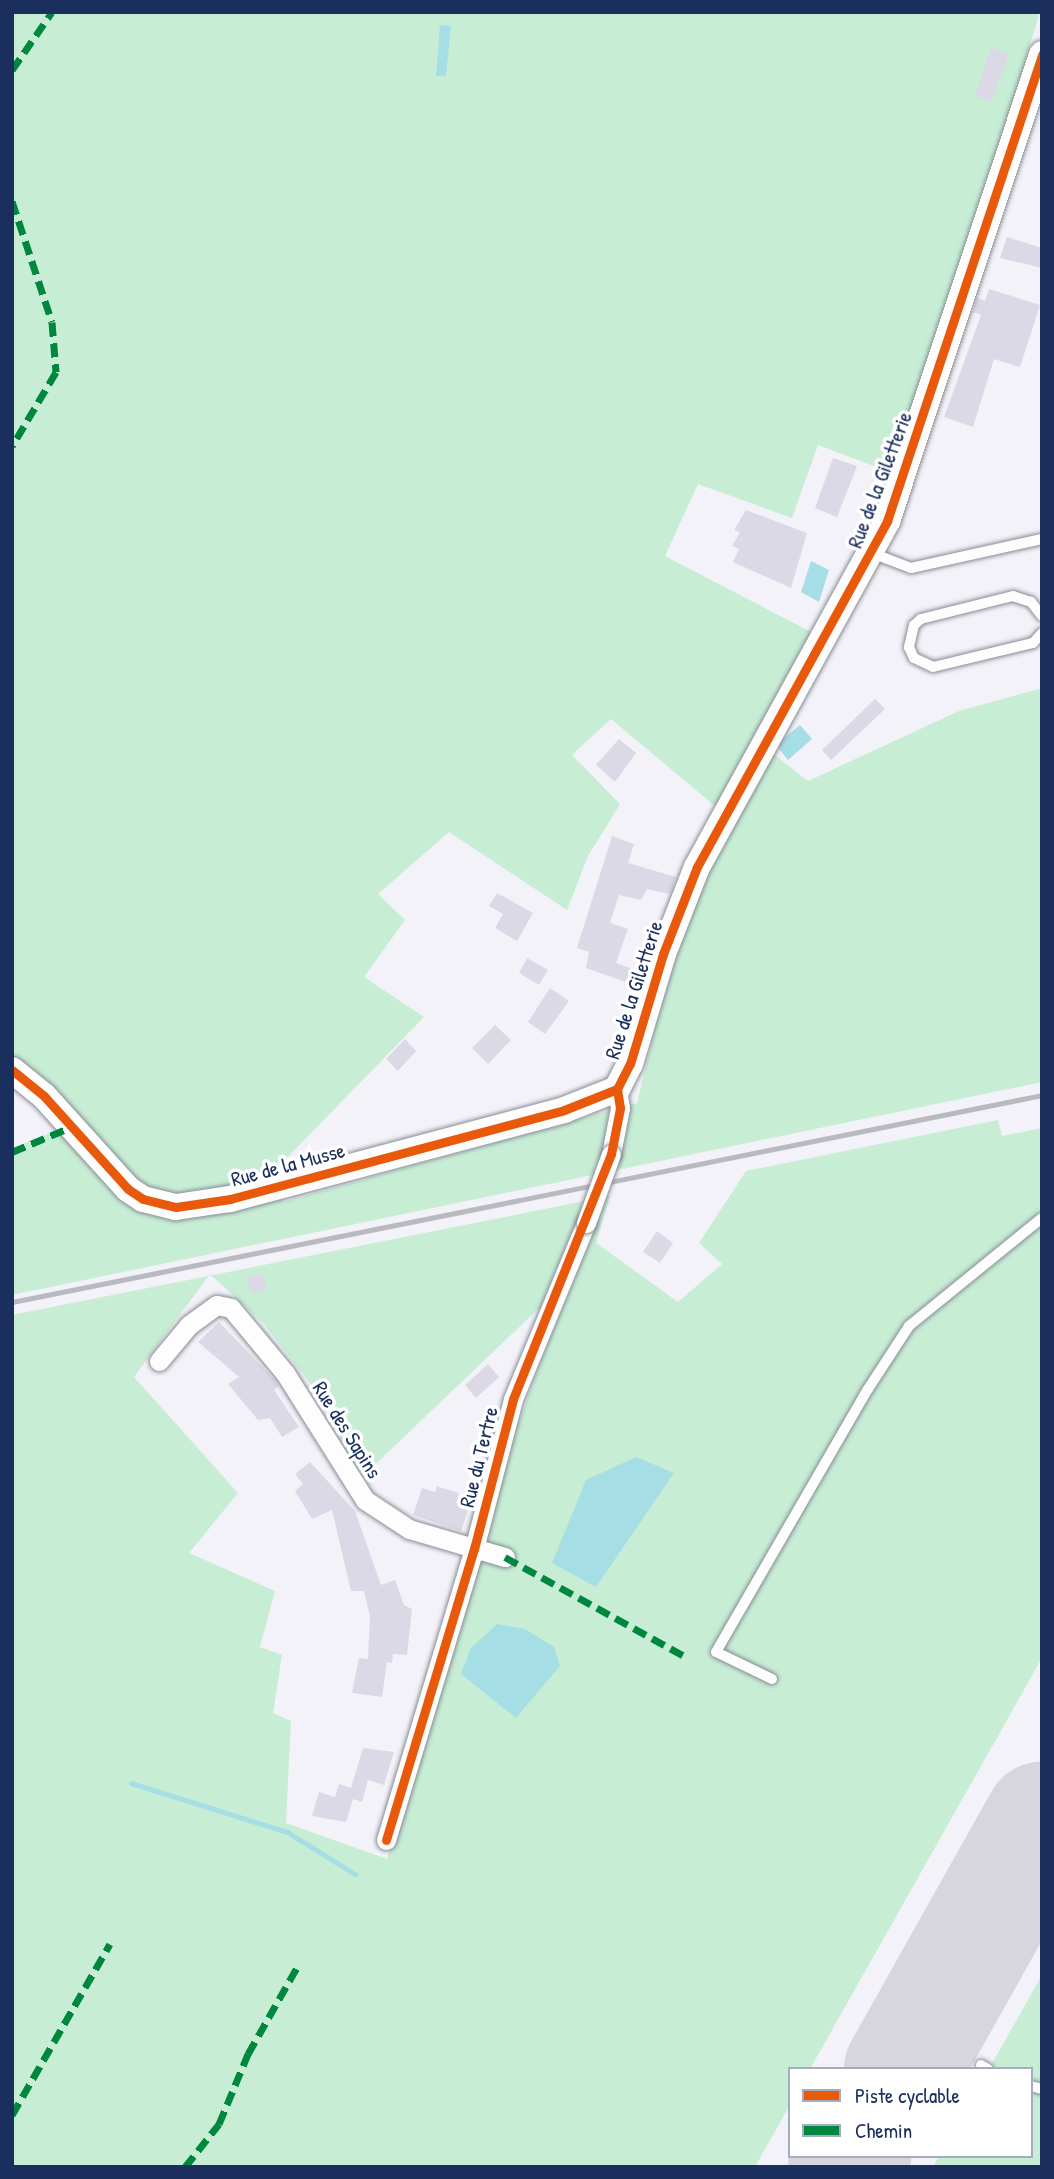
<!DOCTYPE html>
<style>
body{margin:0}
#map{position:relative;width:1054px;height:2179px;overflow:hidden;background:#f3f2f8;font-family:"Patrick Hand",sans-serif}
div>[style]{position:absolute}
.green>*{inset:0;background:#c7eed5}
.water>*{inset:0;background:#a6dee5}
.stream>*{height:5px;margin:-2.5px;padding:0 2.5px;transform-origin:2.5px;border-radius:2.5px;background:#a6dee5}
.taxiway>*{height:47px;margin:-23.5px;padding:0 23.5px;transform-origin:23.5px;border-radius:23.5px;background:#d6d6dc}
.runway>*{height:117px;margin:-58.5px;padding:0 58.5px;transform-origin:58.5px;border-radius:58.5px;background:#d6d6dc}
.building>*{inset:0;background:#dbd9e5}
.roads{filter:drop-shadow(0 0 2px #888c97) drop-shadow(0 0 2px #888c97)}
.lane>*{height:10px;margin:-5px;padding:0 5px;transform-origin:5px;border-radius:5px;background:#fdfdfe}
.street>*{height:19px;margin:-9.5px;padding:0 9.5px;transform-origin:9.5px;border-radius:9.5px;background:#fdfdfe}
.secondary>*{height:26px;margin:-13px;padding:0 13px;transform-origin:13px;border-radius:13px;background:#fdfdfe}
.rail>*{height:5px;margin:-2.5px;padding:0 2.5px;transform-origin:2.5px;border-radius:2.5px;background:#b8bac0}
.bridges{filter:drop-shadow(0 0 2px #888c97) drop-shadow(0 0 2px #888c97)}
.street-bridge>*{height:19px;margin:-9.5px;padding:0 9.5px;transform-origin:9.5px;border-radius:9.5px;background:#fdfdfe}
.quiet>*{height:7px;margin-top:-3.5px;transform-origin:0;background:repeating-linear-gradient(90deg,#00873e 0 14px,transparent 0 21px)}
.cycleway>*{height:9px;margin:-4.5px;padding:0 4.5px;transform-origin:4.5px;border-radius:4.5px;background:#e8590c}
span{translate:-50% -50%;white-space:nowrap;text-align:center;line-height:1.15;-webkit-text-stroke:7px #fff;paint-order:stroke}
.street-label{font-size:21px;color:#1b2f5e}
.frame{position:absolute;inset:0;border:14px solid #1b2f5e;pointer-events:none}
.legend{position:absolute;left:788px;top:2067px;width:245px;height:91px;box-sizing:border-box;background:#fff;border:2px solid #a4acbf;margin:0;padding:9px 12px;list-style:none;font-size:21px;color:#1b2f5e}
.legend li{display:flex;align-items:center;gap:14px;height:35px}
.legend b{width:35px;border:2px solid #a4acbf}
</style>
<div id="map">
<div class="green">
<div style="clip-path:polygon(12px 12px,1040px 12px,898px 475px,818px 445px,792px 518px,698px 484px,665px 556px,813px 633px,716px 807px,611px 719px,572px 755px,620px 804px,588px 856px,567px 910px,449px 832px,378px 894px,405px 920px,364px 977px,424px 1017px,277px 1168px,283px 1202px,637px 1103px,673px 955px,715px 853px,771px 752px,808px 781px,959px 711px,1042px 688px,1042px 1082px,12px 1295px,12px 1148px,63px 1128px,12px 1061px)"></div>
<div style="clip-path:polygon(evenodd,998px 1120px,1002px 1136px,1042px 1128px,1042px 1658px,810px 2069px,790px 2069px,790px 2105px,755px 2167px,12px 2167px,12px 1315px,610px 1196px,596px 1243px,678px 1302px,722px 1264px,699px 1243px,746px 1171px,998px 1120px,210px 1274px,264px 1324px,316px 1391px,361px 1478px,537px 1310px,557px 1316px,499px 1477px,387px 1859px,286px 1823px,291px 1721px,273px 1713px,282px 1655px,260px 1647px,275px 1591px,189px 1553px,238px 1493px,134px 1377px,210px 1274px,998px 1120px,487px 1639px,486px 1692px,462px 1674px,471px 1649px,487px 1639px)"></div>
<div style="clip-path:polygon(1042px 1975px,1042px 2167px,933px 2167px,939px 2156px,1031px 2156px,1031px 2069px,989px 2069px)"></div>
</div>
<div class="water">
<div style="clip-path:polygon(440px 25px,451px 26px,446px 76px,436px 76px)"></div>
<div style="clip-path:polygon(811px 561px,829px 570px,819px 602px,801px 592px)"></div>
<div style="clip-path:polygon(800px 725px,812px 739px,788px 760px,776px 745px)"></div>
<div style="clip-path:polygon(636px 1457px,674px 1473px,596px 1587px,552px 1563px,586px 1480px)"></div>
<div style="clip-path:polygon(497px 1624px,525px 1629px,554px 1647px,560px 1666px,516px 1718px,461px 1674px,471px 1648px)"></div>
</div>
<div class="stream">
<div style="left:131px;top:1783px;width:164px;rotate:17.4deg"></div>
<div style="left:287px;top:1832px;width:80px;rotate:31.7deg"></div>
</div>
<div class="taxiway">
<div style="left:1030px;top:1844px;width:22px;rotate:-58deg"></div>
</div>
<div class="runway">
<div style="left:902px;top:2069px;width:286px;rotate:-60.7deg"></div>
<div style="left:846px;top:2167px;width:13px;rotate:-61deg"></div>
</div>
<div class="building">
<div style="clip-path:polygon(991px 47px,1009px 54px,992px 102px,975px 96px)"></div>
<div style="clip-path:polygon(1007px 237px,1042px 248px,1042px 268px,1000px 258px)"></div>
<div style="clip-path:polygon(989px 289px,1040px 305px,1020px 367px,994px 359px,973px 427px,944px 417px,981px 315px,973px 312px,977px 298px,985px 301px)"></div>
<div style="clip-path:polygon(833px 458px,857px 466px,837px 517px,815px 508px)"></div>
<div style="clip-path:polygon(746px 510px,807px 533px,791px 588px,733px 562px,739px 549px,732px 546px,740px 532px,734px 530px)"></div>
<div style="clip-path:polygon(875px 699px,885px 709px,831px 760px,822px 750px)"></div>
<div style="clip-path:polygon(619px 739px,636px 753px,615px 782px,596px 765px)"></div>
<div style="clip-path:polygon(612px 836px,634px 844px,628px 863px,676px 877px,670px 894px,647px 889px,641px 900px,619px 895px,610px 923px,628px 929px,616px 963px,641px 972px,637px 986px,586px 968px,589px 952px,577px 948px)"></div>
<div style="clip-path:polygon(497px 893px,533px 913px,517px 941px,495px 928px,503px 914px,489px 906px)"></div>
<div style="clip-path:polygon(527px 958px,548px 970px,539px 985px,519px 973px)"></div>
<div style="clip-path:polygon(550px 988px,569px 1001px,545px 1034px,528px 1022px)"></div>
<div style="clip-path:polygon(495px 1025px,511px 1040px,488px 1064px,472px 1048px)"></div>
<div style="clip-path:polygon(405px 1039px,416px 1051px,398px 1071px,386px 1059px)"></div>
<div style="clip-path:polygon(657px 1231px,673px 1243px,660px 1263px,643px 1252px)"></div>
<div style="clip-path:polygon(262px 1272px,267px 1289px,252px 1294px,246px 1278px)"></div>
<div style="clip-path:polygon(219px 1322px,275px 1380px,279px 1386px,274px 1390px,299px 1427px,282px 1437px,270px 1418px,258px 1420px,228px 1384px,239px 1377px,198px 1342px)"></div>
<div style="clip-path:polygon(488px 1364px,499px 1377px,476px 1398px,465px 1385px)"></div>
<div style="clip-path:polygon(310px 1462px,355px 1511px,381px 1585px,395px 1580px,404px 1605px,412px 1609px,407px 1655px,393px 1654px,392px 1663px,387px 1662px,382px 1697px,352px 1693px,359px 1658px,368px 1659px,370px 1617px,364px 1591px,351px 1591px,332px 1510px,312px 1519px,295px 1491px,303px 1484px,295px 1474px)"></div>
<div style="clip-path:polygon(436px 1486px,459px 1493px,456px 1503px,469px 1507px,461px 1531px,413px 1515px,422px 1488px,436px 1492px)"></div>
<div style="clip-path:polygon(363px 1748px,394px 1752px,384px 1785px,368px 1780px,362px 1802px,353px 1799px,346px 1822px,312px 1816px,319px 1792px,335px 1797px,339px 1784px,351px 1788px)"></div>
</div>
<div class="roads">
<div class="lane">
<div style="left:872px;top:553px;width:42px;rotate:21deg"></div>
<div style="left:911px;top:568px;width:134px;rotate:-12.5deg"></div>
<div style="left:1042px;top:616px;width:18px;rotate:-128deg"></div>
<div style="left:1031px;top:602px;width:19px;rotate:-162deg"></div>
<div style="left:1013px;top:596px;width:95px;rotate:166deg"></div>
<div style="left:921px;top:619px;width:9px;rotate:139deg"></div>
<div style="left:914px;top:625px;width:23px;rotate:103deg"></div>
<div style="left:909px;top:647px;width:12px;rotate:66deg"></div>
<div style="left:914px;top:658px;width:21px;rotate:25deg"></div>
<div style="left:933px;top:667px;width:103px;rotate:-13.5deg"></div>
<div style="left:1033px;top:643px;width:13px;rotate:-48deg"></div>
<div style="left:772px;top:1679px;width:62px;rotate:-154.3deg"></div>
<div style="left:716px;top:1652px;width:304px;rotate:-60deg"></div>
<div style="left:868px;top:1389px;width:75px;rotate:-56.9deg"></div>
<div style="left:909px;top:1326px;width:171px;rotate:-39.1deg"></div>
<div style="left:981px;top:2065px;width:8px;rotate:30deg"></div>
<div style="left:1031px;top:2086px;width:11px;rotate:15deg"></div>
</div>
<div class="street">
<div style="left:611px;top:1154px;width:47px;rotate:-78.9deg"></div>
<div style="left:620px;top:1108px;width:19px;rotate:-99deg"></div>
<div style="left:159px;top:1361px;width:47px;rotate:-50.2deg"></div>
<div style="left:189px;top:1325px;width:34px;rotate:-36deg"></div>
<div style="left:217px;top:1305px;width:14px;rotate:12deg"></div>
<div style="left:231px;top:1308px;width:85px;rotate:50.3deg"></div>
<div style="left:285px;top:1373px;width:150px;rotate:57.8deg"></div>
<div style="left:365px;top:1500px;width:53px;rotate:33.4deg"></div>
<div style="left:409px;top:1529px;width:100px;rotate:16.3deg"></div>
<div style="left:386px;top:1840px;width:304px;rotate:-73.2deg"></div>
<div style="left:474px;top:1549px;width:155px;rotate:-75.4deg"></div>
<div style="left:513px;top:1399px;width:191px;rotate:-67.5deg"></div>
</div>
<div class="secondary">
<div style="left:12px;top:1070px;width:41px;rotate:39.1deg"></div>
<div style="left:44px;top:1096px;width:125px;rotate:47.9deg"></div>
<div style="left:128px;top:1189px;width:18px;rotate:34deg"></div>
<div style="left:143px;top:1199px;width:34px;rotate:14deg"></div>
<div style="left:176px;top:1207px;width:55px;rotate:-8.4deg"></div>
<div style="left:230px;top:1199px;width:346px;rotate:-14.9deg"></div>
<div style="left:564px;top:1110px;width:57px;rotate:-21.6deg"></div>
<div style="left:617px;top:1089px;width:28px;rotate:-63deg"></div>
<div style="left:630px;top:1064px;width:115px;rotate:-73.3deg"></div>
<div style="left:663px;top:954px;width:93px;rotate:-68.7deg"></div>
<div style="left:697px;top:867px;width:395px;rotate:-61.2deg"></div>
<div style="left:887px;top:521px;width:492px;rotate:-71.6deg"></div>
</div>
</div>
<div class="rail">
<div style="left:12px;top:1302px;width:1051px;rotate:-11.36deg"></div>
</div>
<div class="bridges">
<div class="street-bridge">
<div style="left:586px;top:1223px;width:73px;rotate:-70.1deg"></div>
</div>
</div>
<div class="quiet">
<div style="left:12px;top:70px;width:70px;rotate:-55.4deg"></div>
<div style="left:12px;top:201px;width:127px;rotate:71.7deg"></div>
<div style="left:52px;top:322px;width:50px;rotate:85.4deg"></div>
<div style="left:56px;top:372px;width:86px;rotate:120.7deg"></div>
<div style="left:12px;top:1152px;width:64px;rotate:-23deg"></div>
<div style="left:505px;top:1557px;width:205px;rotate:28.9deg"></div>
<div style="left:12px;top:2115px;width:197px;rotate:-60.2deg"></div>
<div style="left:185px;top:2167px;width:55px;rotate:-51.7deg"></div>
<div style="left:219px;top:2124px;width:76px;rotate:-67.5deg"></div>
<div style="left:248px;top:2054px;width:103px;rotate:-60.5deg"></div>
</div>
<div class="cycleway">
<div style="left:12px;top:1070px;width:41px;rotate:39.1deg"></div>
<div style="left:44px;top:1096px;width:125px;rotate:47.9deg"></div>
<div style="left:128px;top:1189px;width:18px;rotate:34deg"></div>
<div style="left:143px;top:1199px;width:34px;rotate:14deg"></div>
<div style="left:176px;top:1207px;width:55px;rotate:-8.4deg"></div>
<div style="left:230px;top:1199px;width:346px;rotate:-14.9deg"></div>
<div style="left:564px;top:1110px;width:57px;rotate:-21.6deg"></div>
<div style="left:617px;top:1089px;width:28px;rotate:-63deg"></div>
<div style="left:630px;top:1064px;width:115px;rotate:-73.3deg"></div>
<div style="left:663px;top:954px;width:93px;rotate:-68.7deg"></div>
<div style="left:697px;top:867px;width:395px;rotate:-61.2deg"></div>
<div style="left:887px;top:521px;width:492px;rotate:-71.6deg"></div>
<div style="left:386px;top:1840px;width:304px;rotate:-73.2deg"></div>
<div style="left:474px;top:1549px;width:155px;rotate:-75.4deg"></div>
<div style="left:513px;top:1399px;width:264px;rotate:-68.2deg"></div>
<div style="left:611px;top:1154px;width:47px;rotate:-78.9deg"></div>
<div style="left:620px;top:1108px;width:19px;rotate:-99deg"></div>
</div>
<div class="street-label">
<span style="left:880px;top:480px;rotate:-69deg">Rue de la Giletterie</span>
<span style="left:634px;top:990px;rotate:-72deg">Rue de la Giletterie</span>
<span style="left:288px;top:1165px;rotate:-15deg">Rue de la Musse</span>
<span style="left:347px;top:1430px;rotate:58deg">Rue des Sapins</span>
<span style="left:479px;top:1457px;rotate:-76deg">Rue du Tertre</span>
</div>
<div class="frame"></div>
<ul class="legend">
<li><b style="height:9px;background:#e8590c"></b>Piste cyclable</li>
<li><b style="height:9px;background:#00873e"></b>Chemin</li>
</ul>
</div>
